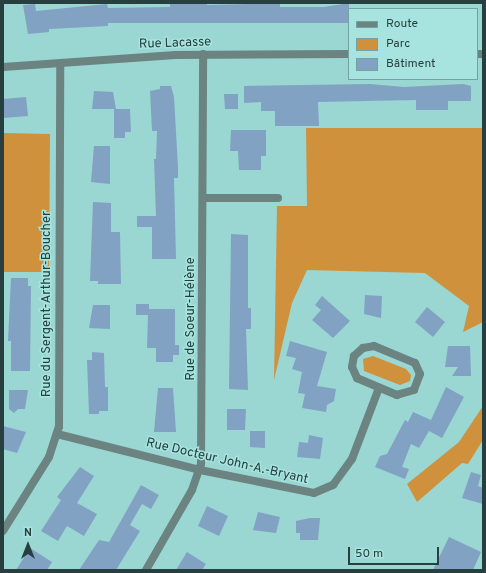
<!DOCTYPE html>
<meta charset="utf-8">
<style>
body{margin:0}
#map{position:relative;width:486px;height:573px;overflow:hidden;background:#9ad6d2;font-family:Overpass,sans-serif}
div>[style]{position:absolute}
.green>*{inset:0;background:#d0913c}
.building>*{inset:0;background:#82a2c4}
.street>*{height:8px;margin:-4px;padding:0 4px;transform-origin:4px;border-radius:4px;background:#6b8381}
span{translate:-50% -50%;white-space:nowrap;text-align:center;line-height:1.15;-webkit-text-stroke:3px #a7e4df;paint-order:stroke}
.street-label{font-size:13px;color:#273f3e}
.frame{position:absolute;inset:0;border:4px solid #273f3e;pointer-events:none}
.legend{position:absolute;left:348px;top:8px;width:130px;height:72px;box-sizing:border-box;background:#a7e4df;border:1px solid #74a29f;margin:0;padding:5px 7px;list-style:none;font-size:12px;color:#273f3e}
.legend li{display:flex;align-items:center;gap:8px;height:20px}
.legend b{width:20px;border:1px solid #74a29f}
.north{position:absolute;left:8px;top:525px;width:40px;height:40px;-webkit-text-stroke:3px #a7e4df;paint-order:stroke;rotate:0deg;font-size:11px;font-weight:700;line-height:16px;text-align:center;color:#273f3e}
.north::after{content:'';display:block;margin:auto;width:14px;height:18px;background:#273f3e;clip-path:polygon(50% 0,100% 100%,50% 72%,0 100%)}
.scale{position:absolute;left:348px;top:547px;width:91px;height:18px;box-sizing:border-box;border:2px solid #273f3e;border-top:0;padding-left:5px;font-size:12px;line-height:14px;white-space:nowrap;color:#273f3e;-webkit-text-stroke:3px #a7e4df;paint-order:stroke}
</style>
<div id="map">
<div class="green">
<div style="clip-path:polygon(306px 128px,483px 128px,483px 322px,463px 332px,469px 306px,425px 273px,307px 270px,292px 303px,274px 380px,277px 206px,307px 206px)"></div>
<div style="clip-path:polygon(3px 133px,50px 134px,49px 272px,3px 272px)"></div>
<div style="clip-path:polygon(373px 356px,406px 369px,411px 375px,410px 381px,400px 385px,364px 371px,363px 359px)"></div>
<div style="clip-path:polygon(483px 406px,483px 440px,468px 464px,462px 463px,417px 502px,407px 484px,459px 442px)"></div>
</div>
<div class="building">
<div style="clip-path:polygon(170px 3px,207px 3px,207px 5px,280px 3px,280px 7px,324px 7px,349px 3px,349px 23px,108px 23px,108px 26px,49px 29px,49px 32px,28px 34px,23px 5px,35px 4px,36px 11px,107px 4px,108px 8px,170px 7px)"></div>
<div style="clip-path:polygon(370px 84px,404px 87px,463px 84px,471px 86px,471px 101px,448px 101px,448px 110px,416px 110px,416px 100px,318px 102px,319px 126px,275px 126px,275px 111px,261px 111px,261px 102px,244px 103px,244px 86px)"></div>
<div style="clip-path:polygon(160px 86px,171px 86px,174px 97px,178px 167px,178px 178px,174px 178px,176px 259px,152px 259px,152px 227px,137px 227px,137px 216px,156px 216px,154px 159px,156px 159px,157px 131px,152px 131px,150px 91px,160px 89px)"></div>
<div style="clip-path:polygon(94px 91px,113px 92px,116px 109px,92px 109px)"></div>
<div style="clip-path:polygon(224px 94px,238px 94px,238px 109px,225px 109px)"></div>
<div style="clip-path:polygon(26px 97px,28px 116px,3px 118px,3px 99px)"></div>
<div style="clip-path:polygon(114px 109px,130px 109px,131px 132px,125px 132px,125px 138px,114px 138px)"></div>
<div style="clip-path:polygon(231px 130px,266px 130px,266px 156px,261px 156px,261px 170px,239px 170px,238px 151px,230px 151px)"></div>
<div style="clip-path:polygon(94px 146px,110px 146px,110px 184px,91px 182px)"></div>
<div style="clip-path:polygon(93px 202px,111px 203px,111px 232px,120px 232px,121px 284px,98px 284px,98px 281px,90px 281px)"></div>
<div style="clip-path:polygon(231px 234px,248px 235px,248px 308px,251px 308px,251px 329px,246px 329px,248px 390px,229px 389px)"></div>
<div style="clip-path:polygon(11px 278px,28px 278px,28px 286px,31px 286px,30px 371px,11px 371px,11px 341px,8px 341px)"></div>
<div style="clip-path:polygon(365px 295px,382px 296px,381px 318px,364px 314px)"></div>
<div style="clip-path:polygon(322px 296px,350px 321px,333px 338px,312px 320px,321px 310px,315px 305px)"></div>
<div style="clip-path:polygon(136px 304px,149px 304px,149px 309px,175px 309px,175px 345px,179px 345px,179px 355px,173px 355px,173px 362px,156px 362px,156px 348px,147px 348px,148px 315px,136px 315px)"></div>
<div style="clip-path:polygon(93px 305px,110px 305px,110px 329px,89px 328px)"></div>
<div style="clip-path:polygon(427px 307px,445px 322px,433px 337px,415px 322px)"></div>
<div style="clip-path:polygon(290px 341px,327px 352px,317px 386px,336px 389px,334px 401px,327px 405px,326px 412px,302px 408px,305px 394px,298px 393px,302px 372px,292px 369px,296px 358px,286px 356px)"></div>
<div style="clip-path:polygon(448px 346px,470px 346px,471px 376px,452px 376px,458px 367px,445px 367px)"></div>
<div style="clip-path:polygon(92px 352px,104px 353px,105px 387px,108px 387px,108px 411px,99px 411px,99px 414px,89px 414px,87px 360px,92px 360px)"></div>
<div style="clip-path:polygon(446px 387px,464px 397px,442px 438px,429px 431px,419px 448px,411px 444px,402px 467px,409px 469px,405px 479px,375px 467px,380px 456px,387px 454px,405px 420px,408px 422px,413px 412px,431px 420px)"></div>
<div style="clip-path:polygon(158px 388px,173px 388px,176px 432px,154px 432px)"></div>
<div style="clip-path:polygon(9px 390px,28px 390px,25px 409px,18px 409px,14px 413px,9px 409px)"></div>
<div style="clip-path:polygon(227px 409px,246px 409px,245px 430px,227px 430px)"></div>
<div style="clip-path:polygon(3px 426px,26px 432px,17px 453px,3px 449px)"></div>
<div style="clip-path:polygon(250px 431px,265px 431px,265px 448px,250px 447px)"></div>
<div style="clip-path:polygon(309px 435px,323px 438px,320px 459px,297px 457px,299px 442px,308px 443px)"></div>
<div style="clip-path:polygon(80px 467px,94px 476px,77px 503px,97px 514px,84px 536px,67px 526px,58px 541px,41px 531px,61px 500px,57px 497px)"></div>
<div style="clip-path:polygon(471px 472px,481px 475px,478px 486px,483px 488px,483px 504px,462px 498px)"></div>
<div style="clip-path:polygon(141px 485px,159px 495px,151px 509px,142px 504px,130px 525px,140px 531px,116px 570px,79px 570px,99px 540px,109px 542px)"></div>
<div style="clip-path:polygon(207px 506px,228px 516px,219px 536px,198px 526px)"></div>
<div style="clip-path:polygon(258px 512px,280px 517px,276px 533px,253px 530px)"></div>
<div style="clip-path:polygon(310px 518px,320px 518px,318px 540px,300px 540px,300px 533px,296px 533px,296px 521px)"></div>
<div style="clip-path:polygon(449px 537px,481px 552px,473px 570px,433px 570px)"></div>
<div style="clip-path:polygon(30px 548px,52px 562px,47px 570px,16px 570px)"></div>
<div style="clip-path:polygon(187px 552px,206px 564px,202px 570px,176px 570px)"></div>
</div>
<div class="street">
<div style="left:477px;top:54px;width:6px"></div>
<div style="left:3px;top:67px;width:173px;rotate:-4deg"></div>
<div style="left:176px;top:55px;width:173px;rotate:-0.3deg"></div>
<div style="left:203px;top:198px;width:75px"></div>
<div style="left:374px;top:346px;width:44px;rotate:22.5deg"></div>
<div style="left:415px;top:363px;width:12px;rotate:66deg"></div>
<div style="left:420px;top:374px;width:17px;rotate:111deg"></div>
<div style="left:414px;top:390px;width:18px;rotate:164deg"></div>
<div style="left:397px;top:395px;width:43px;rotate:-157deg"></div>
<div style="left:357px;top:378px;width:12px;rotate:-114deg"></div>
<div style="left:352px;top:367px;width:11px;rotate:-80deg"></div>
<div style="left:354px;top:356px;width:12px;rotate:-42deg"></div>
<div style="left:363px;top:348px;width:11px;rotate:-10deg"></div>
<div style="left:57px;top:434px;width:147px;rotate:14.1deg"></div>
<div style="left:200px;top:470px;width:116px;rotate:11.4deg"></div>
<div style="left:314px;top:493px;width:21px;rotate:-23deg"></div>
<div style="left:333px;top:485px;width:32px;rotate:-54deg"></div>
<div style="left:352px;top:459px;width:76px;rotate:-69.2deg"></div>
<div style="left:3px;top:531px;width:87px;rotate:-58.1deg"></div>
<div style="left:49px;top:457px;width:32px;rotate:-72deg"></div>
<div style="left:59px;top:427px;width:364px;rotate:-89.8deg"></div>
<div style="left:146px;top:570px;width:92px;rotate:-60.1deg"></div>
<div style="left:192px;top:490px;width:28px;rotate:-71deg"></div>
<div style="left:201px;top:464px;width:410px;rotate:-89.7deg"></div>
</div>
<div class="street-label">
<span style="left:175px;top:44px;rotate:-2deg">Rue Lacasse</span>
<span style="left:47px;top:304px;rotate:-90deg">Rue du Sergent-Arthur-Boucher</span>
<span style="left:191px;top:319px;rotate:-90deg">Rue de Soeur-Hélène</span>
<span style="left:227px;top:462px;rotate:13deg">Rue Docteur John-A.-Bryant</span>
</div>
<div class="frame"></div>
<ul class="legend">
<li><b style="height:5px;background:#6b8381"></b>Route</li>
<li><b style="height:11px;background:#d0913c"></b>Parc</li>
<li><b style="height:11px;background:#82a2c4"></b>Bâtiment</li>
</ul>
<div class="north">N</div>
<div class="scale">50 m</div>
</div>
